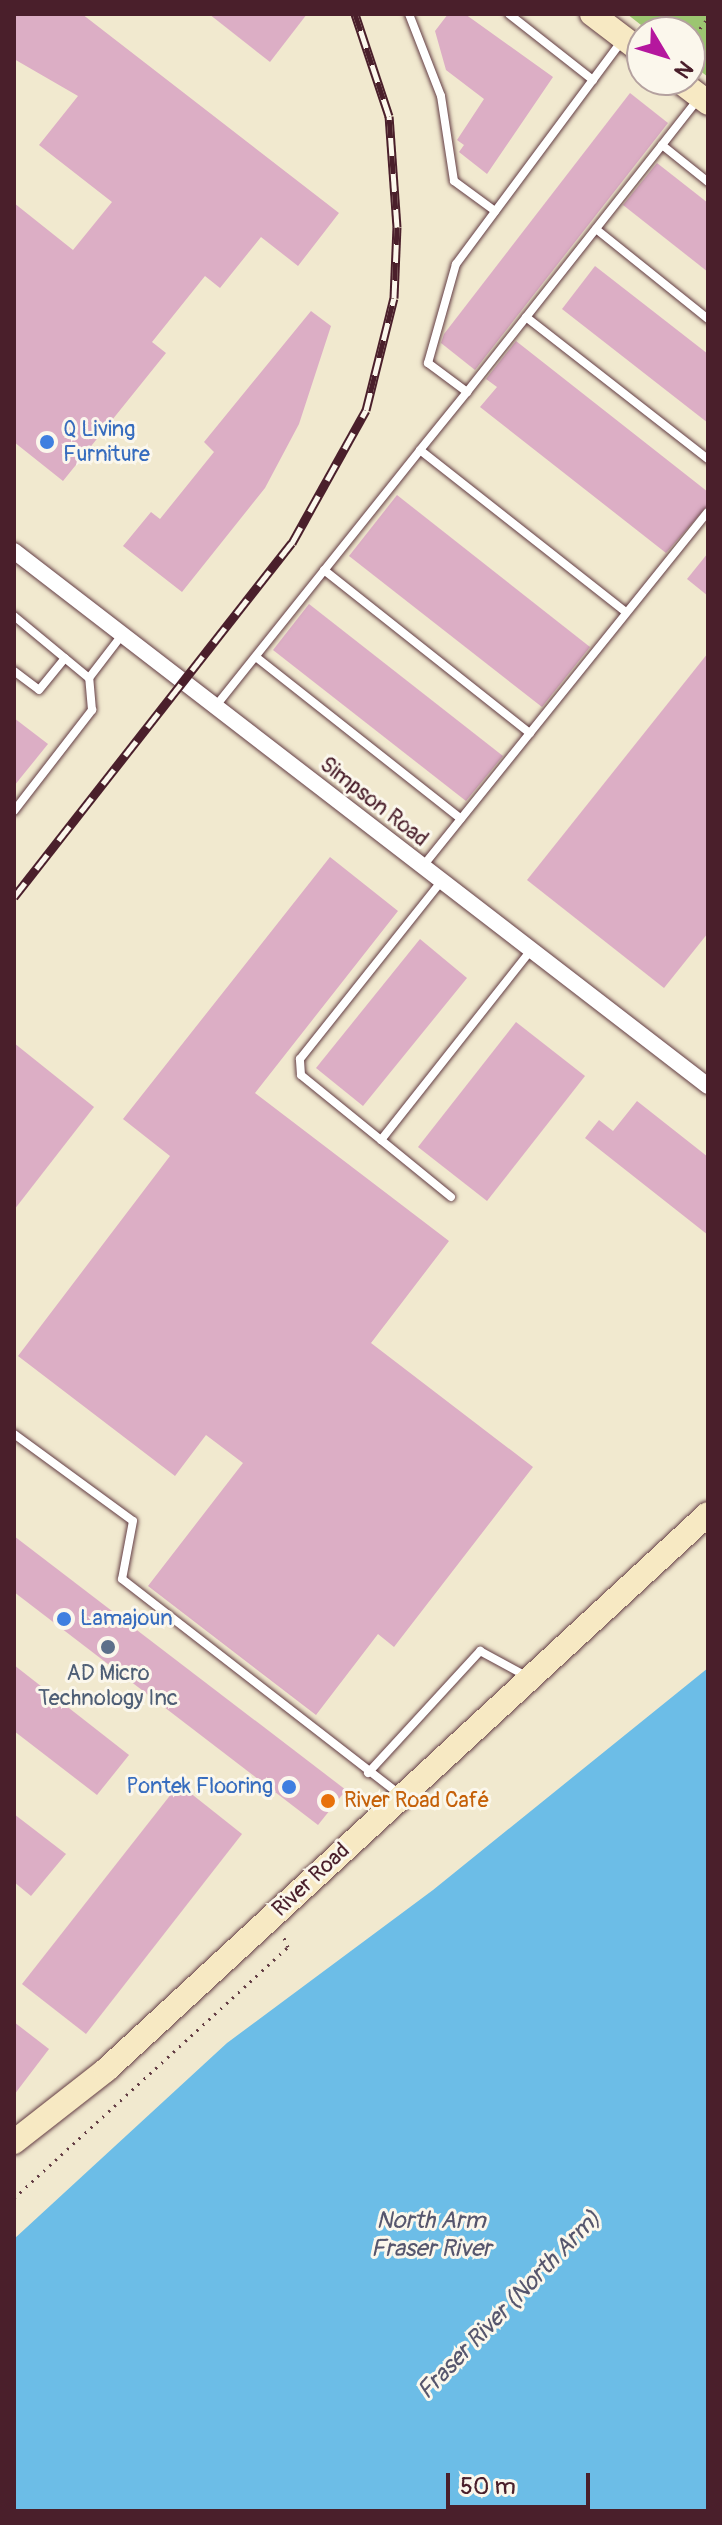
<!DOCTYPE html>
<meta charset="utf-8">
<style>
body{margin:0}
#map{position:relative;width:722px;height:2525px;overflow:hidden;background:#f1e9cf;font-family:Pangolin,sans-serif}
div>[style]{position:absolute}
.green>*{inset:0;background:#9cc571}
.water>*{inset:0;background:#6cbde7}
.building>*{inset:0;background:#dcaec5}
.path>*{height:3px;margin-top:-1.5px;transform-origin:0;background:repeating-linear-gradient(90deg,#633d44 0 2px,transparent 0 8px)}
.roads{filter:drop-shadow(0 0 2px #633d44) drop-shadow(0 0 2px #633d44)}
.lane>*{height:8px;margin:-4px;padding:0 4px;transform-origin:4px;border-radius:4px;background:#fff}
.street>*{height:16px;margin:-8px;padding:0 8px;transform-origin:8px;border-radius:8px;background:#fff}
.secondary>*{height:24px;margin:-12px;padding:0 12px;transform-origin:12px;border-radius:12px;background:#f7e9c3}
.rail>*{height:9px;margin-top:-4.5px;transform-origin:0;background:repeating-linear-gradient(90deg,#fbf7ec 0 18px,#4a1f2b 0 36px);box-sizing:border-box;border-block:2px solid #4a1f2b}
.dots>*{width:22px;height:22px;translate:-50% -50%;box-sizing:border-box;border:4px solid #fbf7ec;border-radius:50%}
span{translate:-50% -50%;white-space:nowrap;text-align:center;line-height:1.15;-webkit-text-stroke:6px #fbf7ec;paint-order:stroke}
.shop-label{font-size:22px;color:#366cbe}
.left{translate:0 -50%;text-align:left}
.right{translate:-100% -50%;text-align:right}
.street-label{font-size:22px;color:#4a1f2b}
.service-label{font-size:22px;color:#4e5e75}
.food-label{font-size:22px;color:#c56008}
.water-label{font-size:24px;color:#56566d;font-style:italic}
.frame{position:absolute;inset:0;border:16px solid #4a1f2b;pointer-events:none}
.north{position:absolute;left:626px;top:16px;width:80px;height:80px;box-sizing:border-box;background:#fbf7ec;border:2px solid #b4a19f;border-radius:50%;rotate:128deg;font-size:22px;font-weight:700;line-height:32px;text-align:center;color:#4a1f2b}
.north::after{content:'';display:block;margin:auto;width:28px;height:36px;background:#b5179e;clip-path:polygon(50% 0,100% 100%,50% 72%,0 100%)}
.scale{position:absolute;left:446px;top:2473px;width:144px;height:36px;box-sizing:border-box;border:4px solid #4a1f2b;border-top:0;padding-left:10px;font-size:24px;line-height:28px;white-space:nowrap;color:#4a1f2b;-webkit-text-stroke:6px #fbf7ec;paint-order:stroke}
</style>
<div id="map">
<div class="green">
<div style="clip-path:polygon(627px 14px,708px 14px,708px 77px,690px 63px,690px 32px,650px 32px)"></div>
</div>
<div class="water">
<div style="clip-path:polygon(708px 1668px,708px 2511px,14px 2511px,14px 2239px,227px 2043px,433px 1890px)"></div>
</div>
<div class="building">
<div style="clip-path:polygon(14px 14px,82px 14px,339px 213px,298px 266px,261px 237px,220px 288px,205px 276px,152px 342px,166px 353px,63px 481px,14px 442px,14px 203px,73px 250px,112px 202px,39px 145px,78px 96px,14px 59px)"></div>
<div style="clip-path:polygon(209px 14px,307px 14px,270px 62px)"></div>
<div style="clip-path:polygon(448px 14px,465px 14px,553px 77px,487px 174px,459px 152px,464px 145px,457px 140px,484px 99px,446px 70px,435px 31px)"></div>
<div style="clip-path:polygon(630px 93px,668px 123px,475px 370px,441px 343px,444px 334px)"></div>
<div style="clip-path:polygon(657px 163px,708px 203px,708px 272px,623px 205px)"></div>
<div style="clip-path:polygon(595px 266px,708px 354px,708px 423px,562px 309px)"></div>
<div style="clip-path:polygon(311px 311px,331px 326px,299px 424px,265px 488px,182px 592px,123px 546px,151px 512px,160px 519px,214px 452px,204px 442px)"></div>
<div style="clip-path:polygon(516px 341px,708px 492px,708px 505px,666px 553px,480px 407px,497px 387px,486px 379px)"></div>
<div style="clip-path:polygon(397px 495px,590px 647px,542px 707px,349px 556px)"></div>
<div style="clip-path:polygon(708px 553px,708px 596px,687px 579px)"></div>
<div style="clip-path:polygon(309px 604px,503px 756px,466px 801px,273px 650px)"></div>
<div style="clip-path:polygon(708px 653px,708px 933px,664px 988px,527px 880px)"></div>
<div style="clip-path:polygon(14px 718px,48px 744px,14px 786px)"></div>
<div style="clip-path:polygon(330px 857px,398px 911px,255px 1093px,449px 1241px,371px 1343px,533px 1467px,394px 1647px,378px 1634px,316px 1715px,148px 1586px,243px 1463px,206px 1435px,175px 1476px,18px 1356px,170px 1156px,123px 1119px)"></div>
<div style="clip-path:polygon(420px 939px,467px 978px,363px 1106px,316px 1068px)"></div>
<div style="clip-path:polygon(516px 1022px,585px 1076px,487px 1201px,418px 1147px)"></div>
<div style="clip-path:polygon(14px 1043px,94px 1107px,14px 1210px)"></div>
<div style="clip-path:polygon(637px 1101px,708px 1157px,708px 1235px,585px 1138px,599px 1120px,613px 1131px)"></div>
<div style="clip-path:polygon(14px 1536px,346px 1790px,318px 1825px,14px 1592px)"></div>
<div style="clip-path:polygon(14px 1665px,129px 1755px,97px 1795px,14px 1731px)"></div>
<div style="clip-path:polygon(179px 1784px,242px 1834px,86px 2034px,22px 1984px)"></div>
<div style="clip-path:polygon(14px 1814px,66px 1854px,31px 1896px,14px 1882px)"></div>
<div style="clip-path:polygon(14px 2022px,49px 2049px,14px 2095px)"></div>
</div>
<div class="path">
<div style="left:690px;top:41px;width:29px;rotate:-52deg"></div>
<div style="left:14px;top:2198px;width:372px;rotate:-42.5deg"></div>
<div style="left:288px;top:1947px;width:13px;rotate:-113deg"></div>
</div>
<div class="roads">
<div class="lane">
<div style="left:409px;top:14px;width:88px;rotate:68.7deg"></div>
<div style="left:441px;top:96px;width:86px;rotate:81.3deg"></div>
<div style="left:454px;top:181px;width:51px;rotate:36.2deg"></div>
<div style="left:509px;top:14px;width:107px;rotate:38.2deg"></div>
<div style="left:621px;top:42px;width:277px;rotate:126.6deg"></div>
<div style="left:456px;top:264px;width:103px;rotate:105.8deg"></div>
<div style="left:428px;top:363px;width:49px;rotate:36.6deg"></div>
<div style="left:467px;top:392px;width:315px;rotate:-51.7deg"></div>
<div style="left:662px;top:145px;width:59px;rotate:38.8deg"></div>
<div style="left:662px;top:145px;width:60px;rotate:-51.8deg"></div>
<div style="left:596px;top:229px;width:144px;rotate:38.8deg"></div>
<div style="left:526px;top:317px;width:231px;rotate:38deg"></div>
<div style="left:420px;top:450px;width:75px;rotate:-51deg"></div>
<div style="left:324px;top:570px;width:263px;rotate:38.4deg"></div>
<div style="left:14px;top:616px;width:97px;rotate:39.6deg"></div>
<div style="left:256px;top:657px;width:261px;rotate:38.3deg"></div>
<div style="left:14px;top:671px;width:31px;rotate:37deg"></div>
<div style="left:39px;top:690px;width:41px;rotate:-50.9deg"></div>
<div style="left:215px;top:707px;width:329px;rotate:-51.4deg"></div>
<div style="left:420px;top:450px;width:262px;rotate:38.2deg"></div>
<div style="left:14px;top:811px;width:128px;rotate:-52.3deg"></div>
<div style="left:92px;top:710px;width:32px;rotate:-95deg"></div>
<div style="left:89px;top:678px;width:54px;rotate:-52.5deg"></div>
<div style="left:423px;top:866px;width:454px;rotate:-51.2deg"></div>
<div style="left:381px;top:1140px;width:103px;rotate:-140.9deg"></div>
<div style="left:301px;top:1075px;width:16px;rotate:-94deg"></div>
<div style="left:300px;top:1059px;width:226px;rotate:-51.5deg"></div>
<div style="left:451px;top:1197px;width:90px;rotate:-140.8deg"></div>
<div style="left:381px;top:1140px;width:241px;rotate:-51.7deg"></div>
<div style="left:14px;top:1434px;width:147px;rotate:36.2deg"></div>
<div style="left:133px;top:1521px;width:59px;rotate:100.7deg"></div>
<div style="left:122px;top:1579px;width:352px;rotate:37.8deg"></div>
<div style="left:368px;top:1773px;width:166px;rotate:-47.4deg"></div>
<div style="left:480px;top:1651px;width:55px;rotate:28.4deg"></div>
</div>
<div class="street">
<div style="left:14px;top:551px;width:876px;rotate:37.63deg"></div>
</div>
<div class="secondary">
<div style="left:592px;top:14px;width:63px;rotate:37.2deg"></div>
<div style="left:678px;top:80px;width:38px;rotate:37deg"></div>
<div style="left:14px;top:2142px;width:117px;rotate:-38deg"></div>
<div style="left:106px;top:2070px;width:819px;rotate:-42.73deg"></div>
</div>
</div>
<div class="rail">
<div style="left:14px;top:897px;width:450px;rotate:-51.9deg"></div>
<div style="left:292px;top:543px;width:152px;rotate:-60.9deg"></div>
<div style="left:366px;top:410px;width:115px;rotate:-76deg"></div>
<div style="left:394px;top:298px;width:71px;rotate:-87.6deg"></div>
<div style="left:397px;top:227px;width:111px;rotate:-94.1deg"></div>
<div style="left:389px;top:116px;width:108px;rotate:-108.4deg"></div>
</div>
<div class="dots">
<div style="left:47px;top:442px;background:#3f7fe0"></div>
<div style="left:64px;top:1619px;background:#3f7fe0"></div>
<div style="left:108px;top:1647px;background:#5c6f8a"></div>
<div style="left:289px;top:1787px;background:#3f7fe0"></div>
<div style="left:328px;top:1801px;background:#e8710a"></div>
</div>
<div class="shop-label">
<span class="left" style="left:63px;top:442px">Q Living<br>Furniture</span>
<span class="left" style="left:80px;top:1619px">Lamajoun</span>
<span class="right" style="left:273px;top:1787px">Pontek Flooring</span>
</div>
<div class="street-label">
<span style="left:374px;top:802px;rotate:38deg">Simpson Road</span>
<span style="left:311px;top:1880px;rotate:-43deg">River Road</span>
</div>
<div class="service-label">
<span style="left:108px;top:1686px">AD Micro<br>Technology Inc</span>
</div>
<div class="food-label">
<span class="left" style="left:344px;top:1801px">River Road Café</span>
</div>
<div class="water-label">
<span style="left:431px;top:2235px">North Arm<br>Fraser River</span>
<span style="left:509px;top:2305px;rotate:-46deg">Fraser River (North Arm)</span>
</div>
<div class="frame"></div>
<div class="north">N</div>
<div class="scale">50 m</div>
</div>
